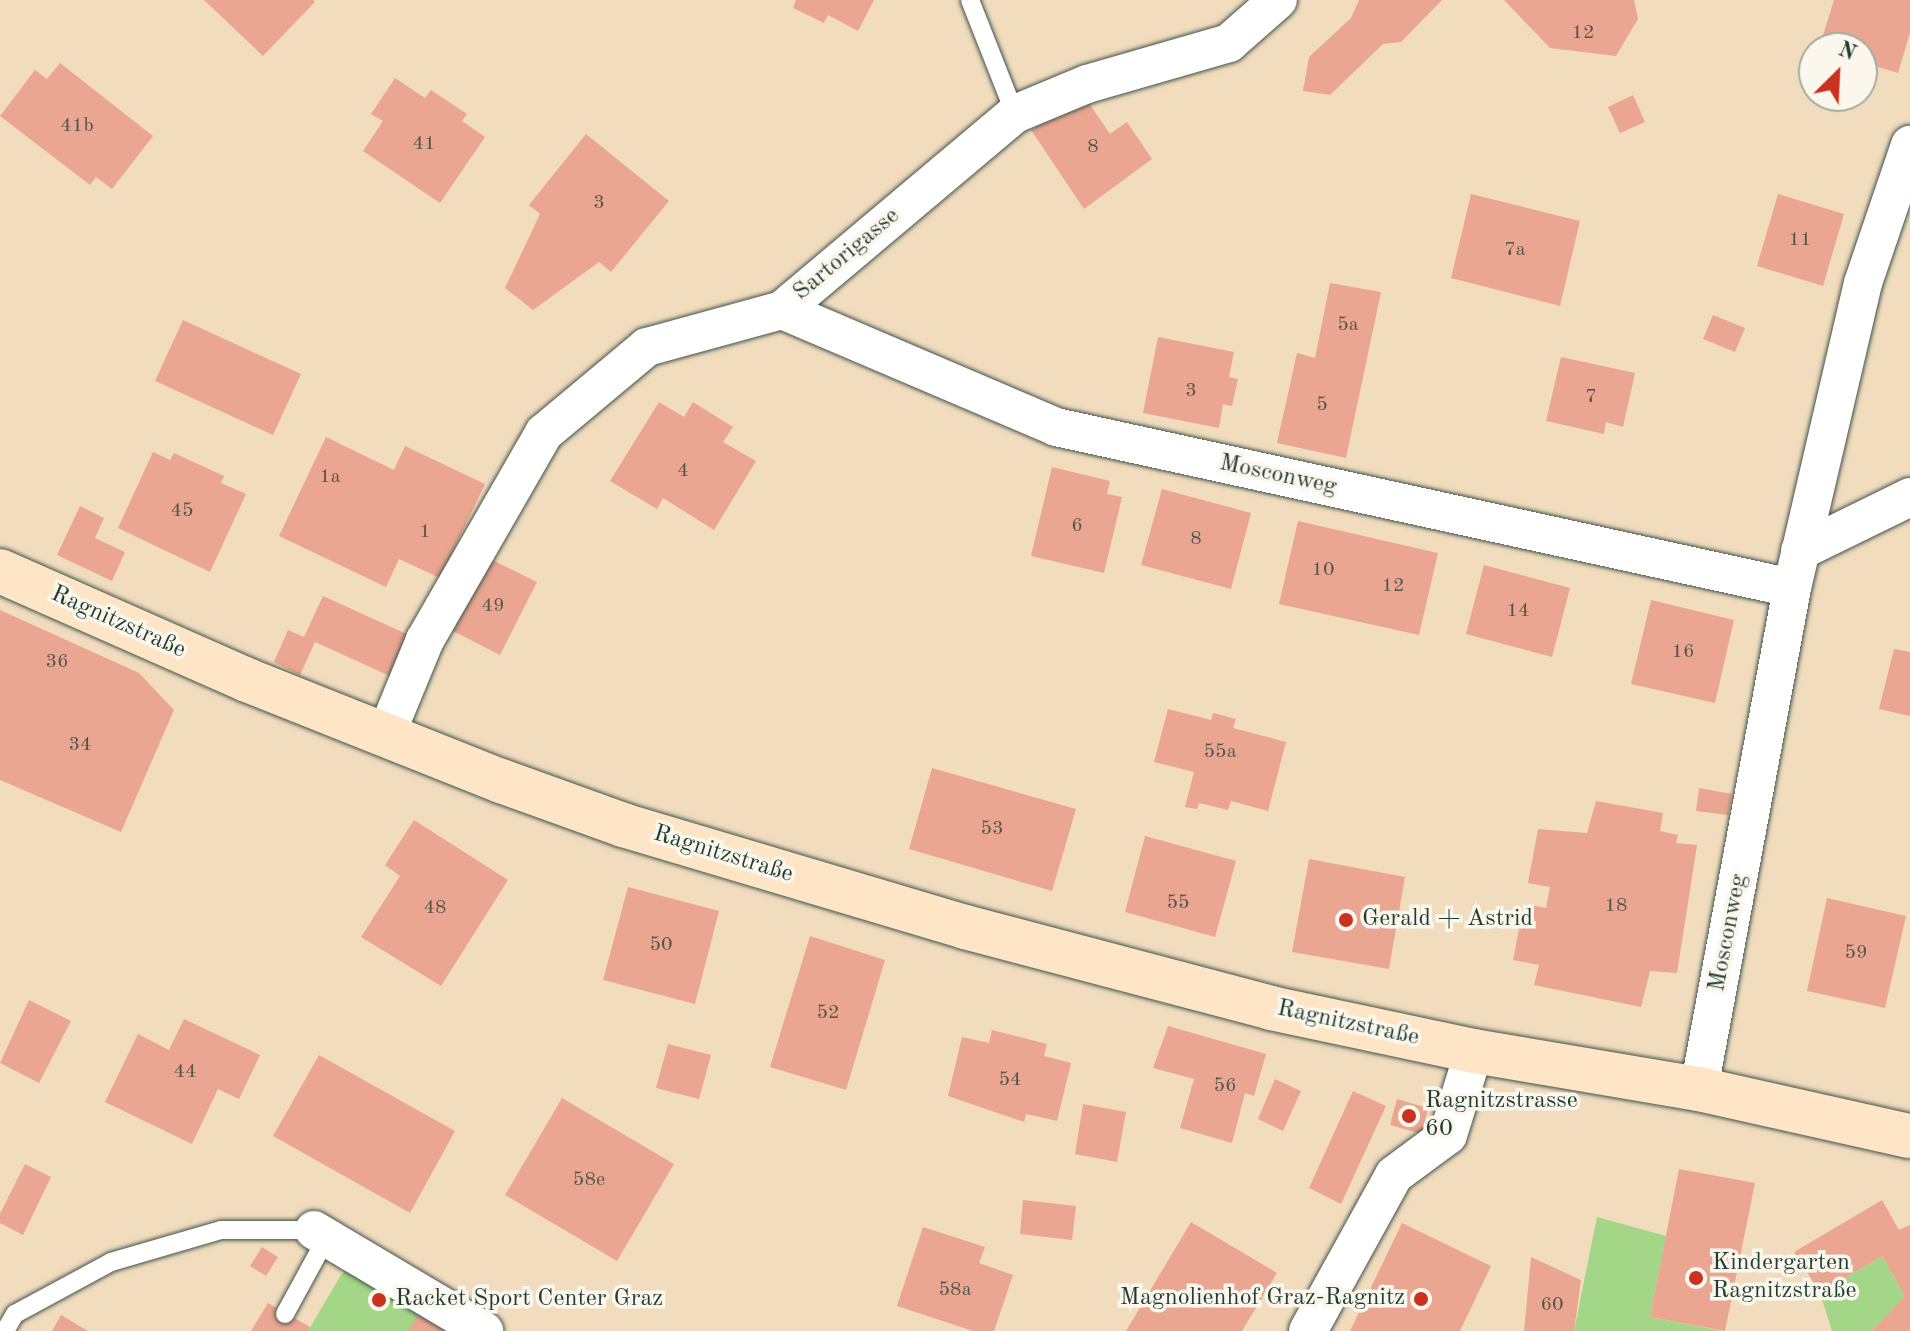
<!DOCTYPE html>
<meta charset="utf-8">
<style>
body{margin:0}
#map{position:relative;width:1910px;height:1331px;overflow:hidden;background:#f2dcbe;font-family:"Old Standard TT",serif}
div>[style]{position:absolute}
.green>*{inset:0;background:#a3d686}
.building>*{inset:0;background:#eaa691}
.roads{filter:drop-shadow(0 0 2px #3f5549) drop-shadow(0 0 2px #3f5549)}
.lane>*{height:18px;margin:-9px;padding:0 9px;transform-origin:9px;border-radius:9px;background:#fff}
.street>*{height:38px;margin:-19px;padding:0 19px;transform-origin:19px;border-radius:19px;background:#fff}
.secondary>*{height:44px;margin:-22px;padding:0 22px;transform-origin:22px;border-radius:22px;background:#fde5c5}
.dots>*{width:22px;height:22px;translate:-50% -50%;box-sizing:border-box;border:4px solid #fbf7ec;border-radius:50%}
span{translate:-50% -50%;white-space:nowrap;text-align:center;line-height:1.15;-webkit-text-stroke:7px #fbf7ec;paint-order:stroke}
.number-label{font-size:20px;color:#52574b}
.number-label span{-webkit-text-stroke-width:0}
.street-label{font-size:24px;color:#1f3d34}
.poi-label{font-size:24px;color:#1f3d34}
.left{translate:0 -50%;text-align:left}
.right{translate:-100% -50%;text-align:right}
.north{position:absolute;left:1798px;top:32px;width:80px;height:80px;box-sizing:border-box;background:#fbf7ec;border:2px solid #a3ada2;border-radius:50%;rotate:24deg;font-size:22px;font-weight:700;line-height:32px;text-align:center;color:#1f3d34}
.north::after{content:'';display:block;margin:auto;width:28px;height:36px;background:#c8321e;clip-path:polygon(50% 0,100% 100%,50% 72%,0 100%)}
</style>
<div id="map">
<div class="green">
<div style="clip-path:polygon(1597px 1217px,1666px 1236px,1650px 1317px,1722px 1331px,1574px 1331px)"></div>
<div style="clip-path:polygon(1882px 1256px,1905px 1296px,1871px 1331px,1832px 1331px,1820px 1293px)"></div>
<div style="clip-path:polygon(361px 1258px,484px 1331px,308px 1331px,341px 1275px)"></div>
</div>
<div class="building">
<div style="clip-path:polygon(204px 0,313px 0,315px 2px,263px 56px)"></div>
<div style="clip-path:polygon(796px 0,874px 0,858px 31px,828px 15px,824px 23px,793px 8px)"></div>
<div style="clip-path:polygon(1359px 0,1442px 0,1401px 42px,1383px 44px,1330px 95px,1303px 91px,1309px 57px,1351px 18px)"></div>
<div style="clip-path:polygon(1504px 0,1634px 0,1638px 19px,1616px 56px,1550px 48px)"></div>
<div style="clip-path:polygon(1834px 0,1910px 0,1910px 33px,1898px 73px,1862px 62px,1862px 48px,1819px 48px)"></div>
<div style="clip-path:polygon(60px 63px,153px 136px,112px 189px,96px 177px,90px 185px,0 116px,35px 70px,47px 79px)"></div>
<div style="clip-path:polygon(395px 78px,425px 98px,431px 90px,467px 114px,462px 121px,485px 137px,440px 203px,363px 151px,383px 121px,371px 114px)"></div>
<div style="clip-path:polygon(1633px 95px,1645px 122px,1620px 133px,1608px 107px)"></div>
<div style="clip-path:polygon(1084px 96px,1110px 134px,1127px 122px,1152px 159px,1084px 209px,1031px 130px)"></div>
<div style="clip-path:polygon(586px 134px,669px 201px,611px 272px,599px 262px,533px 310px,505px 288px,540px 214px,529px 205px)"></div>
<div style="clip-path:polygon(1471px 194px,1580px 221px,1560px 306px,1451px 278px)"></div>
<div style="clip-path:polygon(1778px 194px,1844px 214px,1823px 286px,1757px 266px)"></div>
<div style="clip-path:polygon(1330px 283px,1381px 292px,1346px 458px,1277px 443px,1297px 353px,1315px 358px)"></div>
<div style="clip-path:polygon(1713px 315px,1745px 328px,1735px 352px,1703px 339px)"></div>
<div style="clip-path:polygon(183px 320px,301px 374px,273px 435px,155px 381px)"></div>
<div style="clip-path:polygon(1158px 337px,1234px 352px,1229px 377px,1238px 379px,1232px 406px,1223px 404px,1219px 428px,1143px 413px)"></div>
<div style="clip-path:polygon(1561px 357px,1635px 373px,1623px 427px,1606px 422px,1604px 434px,1546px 421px)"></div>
<div style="clip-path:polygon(659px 402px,684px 417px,693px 402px,733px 427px,723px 442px,756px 461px,714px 530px,663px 498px,657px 509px,610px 481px)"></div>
<div style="clip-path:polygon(326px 437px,394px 470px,405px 446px,485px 484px,440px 578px,399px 559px,386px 587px,279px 536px)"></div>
<div style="clip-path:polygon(153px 452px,170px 460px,174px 453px,224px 476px,221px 483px,246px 494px,210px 572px,118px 528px)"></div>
<div style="clip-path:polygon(1052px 467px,1110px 481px,1107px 494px,1122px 497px,1104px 573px,1031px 556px)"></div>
<div style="clip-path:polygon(1162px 489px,1251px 513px,1231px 589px,1141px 565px)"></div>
<div style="clip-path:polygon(80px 506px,104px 518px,95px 538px,125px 552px,112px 581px,57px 555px)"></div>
<div style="clip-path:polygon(1298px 521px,1438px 553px,1419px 635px,1279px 604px)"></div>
<div style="clip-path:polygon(486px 557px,537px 582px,500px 655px,449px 629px)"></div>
<div style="clip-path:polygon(1484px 565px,1570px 588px,1552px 657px,1466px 634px)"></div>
<div style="clip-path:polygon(323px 596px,411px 636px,392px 677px,315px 642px,300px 675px,274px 662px,288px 630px,304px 637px)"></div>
<div style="clip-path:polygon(1651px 600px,1734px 620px,1715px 703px,1631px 684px)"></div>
<div style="clip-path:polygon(0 610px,139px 673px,174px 710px,121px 832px,0 780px)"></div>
<div style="clip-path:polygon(1894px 649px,1910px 652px,1910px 716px,1879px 709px)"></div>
<div style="clip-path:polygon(1168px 709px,1211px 720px,1213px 713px,1236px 719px,1233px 728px,1286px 742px,1268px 811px,1231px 801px,1228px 810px,1199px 803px,1197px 809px,1185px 807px,1194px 772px,1154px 762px)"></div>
<div style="clip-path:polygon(932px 768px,1076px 809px,1052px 891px,909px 849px)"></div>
<div style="clip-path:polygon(1699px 788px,1732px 794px,1728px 815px,1696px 811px)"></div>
<div style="clip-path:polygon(1596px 801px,1663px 813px,1660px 831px,1678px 835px,1676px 843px,1697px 845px,1677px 973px,1650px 971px,1641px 1007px,1534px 985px,1539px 965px,1513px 960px,1524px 904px,1546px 908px,1550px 887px,1528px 883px,1538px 829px,1587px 833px)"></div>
<div style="clip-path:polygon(414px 820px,508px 880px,441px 986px,361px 937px,400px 876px,385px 865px)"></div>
<div style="clip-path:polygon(1145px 836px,1236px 861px,1215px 937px,1125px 912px)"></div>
<div style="clip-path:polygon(1309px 859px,1405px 877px,1389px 969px,1292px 952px)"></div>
<div style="clip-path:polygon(628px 887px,719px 911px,695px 1004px,603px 980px)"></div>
<div style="clip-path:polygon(1827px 898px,1906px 916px,1885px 1008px,1807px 991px)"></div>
<div style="clip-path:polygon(810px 936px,885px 960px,846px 1090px,770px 1067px)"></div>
<div style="clip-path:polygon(29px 1000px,71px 1021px,39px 1083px,0 1063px)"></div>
<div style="clip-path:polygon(184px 1019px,260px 1055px,239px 1099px,218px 1089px,192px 1144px,105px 1102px,138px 1034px,169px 1050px)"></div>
<div style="clip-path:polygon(1168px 1026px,1266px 1054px,1254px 1096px,1245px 1093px,1232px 1143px,1180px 1128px,1194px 1079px,1153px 1068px)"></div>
<div style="clip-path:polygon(992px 1030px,1047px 1044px,1044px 1056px,1071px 1063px,1057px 1121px,1026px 1114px,1024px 1122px,948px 1096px,962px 1037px,989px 1043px)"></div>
<div style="clip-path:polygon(668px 1044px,711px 1055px,699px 1099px,656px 1088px)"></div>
<div style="clip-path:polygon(319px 1055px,455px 1131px,410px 1213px,273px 1136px)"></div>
<div style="clip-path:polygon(1275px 1079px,1301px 1091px,1283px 1131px,1258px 1119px)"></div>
<div style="clip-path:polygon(1353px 1091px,1386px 1106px,1341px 1204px,1309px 1188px)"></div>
<div style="clip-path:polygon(562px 1098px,674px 1164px,617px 1261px,505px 1195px)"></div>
<div style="clip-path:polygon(1397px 1099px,1428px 1108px,1422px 1134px,1390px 1125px)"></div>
<div style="clip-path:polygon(1083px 1104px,1126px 1112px,1117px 1162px,1075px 1154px)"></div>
<div style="clip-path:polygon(25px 1164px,51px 1177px,23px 1235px,0 1223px,0 1214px)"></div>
<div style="clip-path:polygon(1679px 1169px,1755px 1183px,1725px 1331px,1650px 1317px)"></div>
<div style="clip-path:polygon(1023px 1200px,1076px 1206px,1072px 1240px,1020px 1234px)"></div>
<div style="clip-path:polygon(1882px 1200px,1899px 1230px,1910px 1225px,1910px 1331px,1871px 1331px,1905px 1296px,1882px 1256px,1820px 1293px,1794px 1252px)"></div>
<div style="clip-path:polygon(1191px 1222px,1277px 1273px,1242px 1331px,1126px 1331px)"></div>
<div style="clip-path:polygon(1402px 1223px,1491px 1266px,1460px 1331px,1350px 1331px)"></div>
<div style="clip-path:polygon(923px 1227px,985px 1247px,979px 1263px,1013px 1275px,994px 1331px,973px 1331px,897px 1306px)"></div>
<div style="clip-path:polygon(262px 1247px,278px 1257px,266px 1276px,250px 1266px)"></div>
<div style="clip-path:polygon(1531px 1257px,1581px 1280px,1574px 1331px,1524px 1331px)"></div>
<div style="clip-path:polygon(268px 1303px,310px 1327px,308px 1331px,251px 1331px)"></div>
<div style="clip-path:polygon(418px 1314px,445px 1331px,408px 1331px)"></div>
<div style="clip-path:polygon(61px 1315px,88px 1331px,52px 1331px)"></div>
</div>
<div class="roads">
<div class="lane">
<div style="left:970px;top:0;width:123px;rotate:68.5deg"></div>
<div style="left:285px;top:1314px;width:88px;rotate:-61.4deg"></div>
<div style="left:5px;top:1331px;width:20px;rotate:-60deg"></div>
<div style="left:15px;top:1314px;width:109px;rotate:-28.4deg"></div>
<div style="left:111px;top:1262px;width:115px;rotate:-16.2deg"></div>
<div style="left:221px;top:1230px;width:93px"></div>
</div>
<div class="street">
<div style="left:782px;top:310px;width:298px;rotate:23.1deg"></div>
<div style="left:1056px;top:427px;width:753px;rotate:12.34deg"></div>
<div style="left:1792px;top:588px;width:510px;rotate:100.52deg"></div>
<div style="left:1800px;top:551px;width:123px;rotate:-26.1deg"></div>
<div style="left:1792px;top:588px;width:313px;rotate:-76.9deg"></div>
<div style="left:1863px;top:283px;width:146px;rotate:-71.2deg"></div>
<div style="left:385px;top:737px;width:105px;rotate:-67.6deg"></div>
<div style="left:425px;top:640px;width:239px;rotate:-60.1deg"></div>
<div style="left:544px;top:433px;width:134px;rotate:-39.9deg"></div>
<div style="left:647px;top:347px;width:140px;rotate:-15.3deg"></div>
<div style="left:782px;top:310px;width:304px;rotate:-40.1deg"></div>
<div style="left:1015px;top:114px;width:78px;rotate:-22.6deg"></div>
<div style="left:1087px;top:84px;width:148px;rotate:-16.1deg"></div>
<div style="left:1229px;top:43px;width:65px;rotate:-41.3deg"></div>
<div style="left:314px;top:1230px;width:198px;rotate:30.7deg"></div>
<div style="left:1308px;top:1331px;width:178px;rotate:-61.1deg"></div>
<div style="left:1394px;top:1175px;width:67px;rotate:-36.5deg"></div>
<div style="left:1448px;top:1135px;width:88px;rotate:-72.8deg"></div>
</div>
<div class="secondary">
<div style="left:0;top:571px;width:270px;rotate:23.8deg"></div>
<div style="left:247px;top:680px;width:273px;rotate:21.7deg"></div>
<div style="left:501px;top:781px;width:130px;rotate:19.8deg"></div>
<div style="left:623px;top:825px;width:357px;rotate:16.6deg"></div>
<div style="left:965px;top:927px;width:317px;rotate:14.8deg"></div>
<div style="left:1271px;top:1008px;width:208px;rotate:12deg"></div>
<div style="left:1474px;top:1051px;width:228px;rotate:9.6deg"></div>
<div style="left:1699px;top:1089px;width:216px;rotate:12.6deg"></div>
</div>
</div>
<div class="dots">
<div style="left:1346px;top:920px;background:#c8321e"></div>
<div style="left:1409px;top:1116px;background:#c8321e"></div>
<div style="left:1696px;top:1278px;background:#c8321e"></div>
<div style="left:1421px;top:1299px;background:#c8321e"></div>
<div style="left:379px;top:1300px;background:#c8321e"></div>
</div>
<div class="number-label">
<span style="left:1583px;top:33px">12</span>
<span style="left:77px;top:126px">41b</span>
<span style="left:424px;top:144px">41</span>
<span style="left:1093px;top:147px">8</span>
<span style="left:599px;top:203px">3</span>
<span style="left:1800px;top:240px">11</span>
<span style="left:1515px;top:250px">7a</span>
<span style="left:1348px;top:325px">5a</span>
<span style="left:1191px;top:391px">3</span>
<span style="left:1591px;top:397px">7</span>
<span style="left:1322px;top:405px">5</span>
<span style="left:683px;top:471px">4</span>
<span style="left:330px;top:477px">1a</span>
<span style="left:182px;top:511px">45</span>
<span style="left:1077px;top:526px">6</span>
<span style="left:425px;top:532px">1</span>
<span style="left:1196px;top:539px">8</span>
<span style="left:1323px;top:570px">10</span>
<span style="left:1393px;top:586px">12</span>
<span style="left:493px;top:606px">49</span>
<span style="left:1518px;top:611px">14</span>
<span style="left:1683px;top:652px">16</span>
<span style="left:57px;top:662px">36</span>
<span style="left:80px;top:745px">34</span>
<span style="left:1220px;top:752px">55a</span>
<span style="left:992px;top:829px">53</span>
<span style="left:1178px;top:903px">55</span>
<span style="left:1616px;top:906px">18</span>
<span style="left:435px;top:908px">48</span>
<span style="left:661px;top:945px">50</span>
<span style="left:1856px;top:953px">59</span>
<span style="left:828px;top:1013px">52</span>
<span style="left:185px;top:1072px">44</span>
<span style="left:1010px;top:1080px">54</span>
<span style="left:1225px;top:1086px">56</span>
<span style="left:589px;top:1180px">58e</span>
<span style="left:955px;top:1290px">58a</span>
<span style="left:1552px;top:1305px">60</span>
</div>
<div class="street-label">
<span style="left:847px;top:255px;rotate:-40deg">Sartorigasse</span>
<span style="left:1278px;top:476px;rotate:12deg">Mosconweg</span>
<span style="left:118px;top:623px;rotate:24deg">Ragnitzstraße</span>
<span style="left:723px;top:855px;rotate:17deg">Ragnitzstraße</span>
<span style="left:1729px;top:933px;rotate:-79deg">Mosconweg</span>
<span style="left:1348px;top:1024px;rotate:12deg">Ragnitzstraße</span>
</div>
<div class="poi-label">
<span class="left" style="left:1362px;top:920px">Gerald + Astrid</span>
<span class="left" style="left:1425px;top:1116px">Ragnitzstrasse<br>60</span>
<span class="left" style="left:1712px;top:1278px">Kindergarten<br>Ragnitzstraße</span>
<span class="right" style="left:1405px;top:1299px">Magnolienhof Graz-Ragnitz</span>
<span class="left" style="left:395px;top:1300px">Racket Sport Center Graz</span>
</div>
<div class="north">N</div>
</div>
